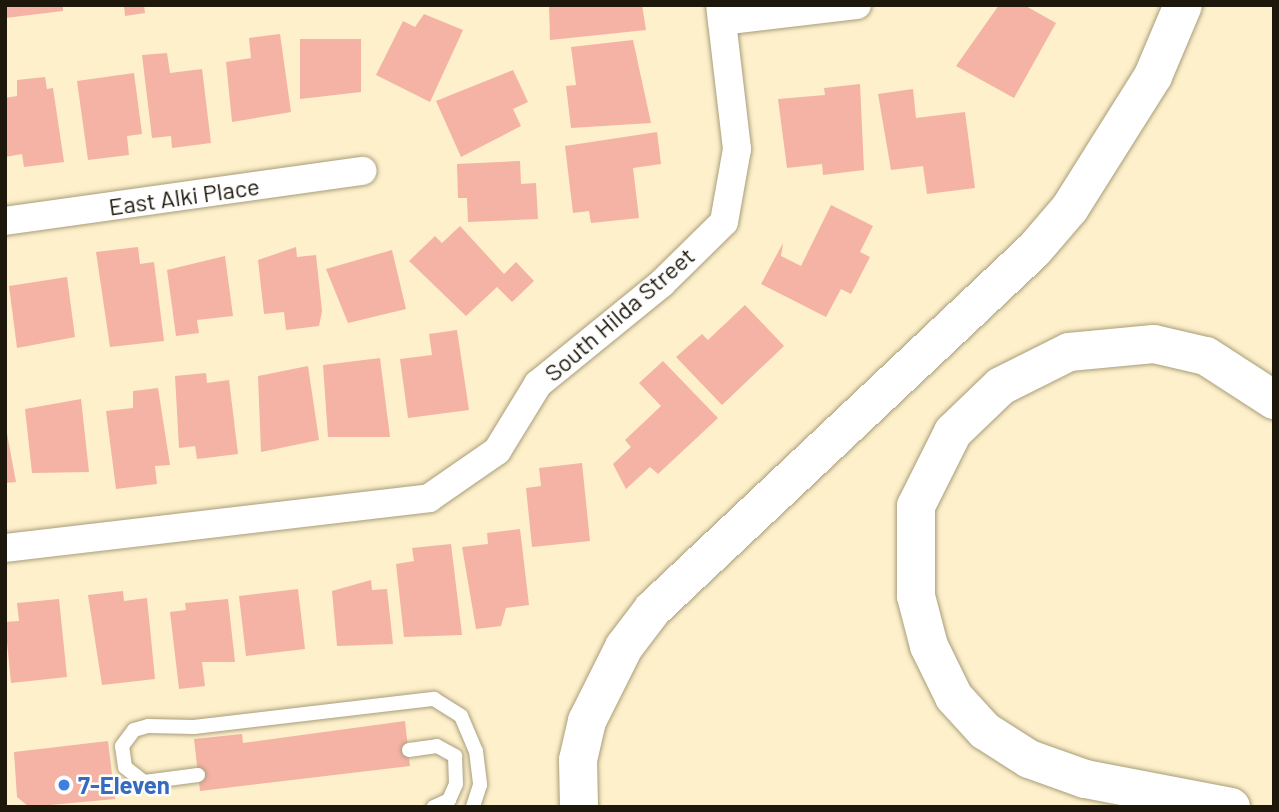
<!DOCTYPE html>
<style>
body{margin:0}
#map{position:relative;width:1279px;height:812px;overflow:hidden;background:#fdf0cb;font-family:Barlow,sans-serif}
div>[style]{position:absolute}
.building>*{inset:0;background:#f4b3a4}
.roads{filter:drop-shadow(0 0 2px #a99d7a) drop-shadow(0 0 2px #a99d7a)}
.lane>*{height:14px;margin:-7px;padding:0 7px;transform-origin:7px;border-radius:7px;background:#fff}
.street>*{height:28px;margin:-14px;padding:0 14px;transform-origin:14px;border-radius:14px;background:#fff}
.highway>*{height:38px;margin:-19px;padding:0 19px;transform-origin:19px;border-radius:19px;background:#fff}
.dots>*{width:19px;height:19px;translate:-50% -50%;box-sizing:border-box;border:4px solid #fefefe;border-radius:50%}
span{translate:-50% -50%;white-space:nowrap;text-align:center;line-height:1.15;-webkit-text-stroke:5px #fefefe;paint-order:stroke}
.street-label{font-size:24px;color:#1d180b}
.shop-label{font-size:24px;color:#366cbe;font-weight:700}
.left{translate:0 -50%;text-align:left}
.frame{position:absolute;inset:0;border:7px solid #1d180b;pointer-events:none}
</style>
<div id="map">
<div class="building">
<div style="clip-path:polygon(5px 5px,63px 5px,63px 11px,5px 18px)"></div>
<div style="clip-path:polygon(124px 5px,144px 5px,145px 13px,125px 16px)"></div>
<div style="clip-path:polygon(549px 5px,642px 5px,646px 30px,550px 40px)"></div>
<div style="clip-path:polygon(999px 5px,1024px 5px,1056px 23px,1014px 98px,956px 66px)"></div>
<div style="clip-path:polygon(424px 14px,463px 30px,430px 102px,376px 75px,403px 21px,415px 27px)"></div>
<div style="clip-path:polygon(280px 34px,291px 112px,232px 122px,226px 62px,251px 58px,249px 38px)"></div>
<div style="clip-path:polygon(300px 39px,361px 39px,361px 92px,300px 99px)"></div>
<div style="clip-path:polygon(633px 40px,651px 123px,571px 128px,566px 86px,576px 85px,571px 47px)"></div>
<div style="clip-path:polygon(167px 53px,170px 73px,202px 69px,211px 143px,172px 148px,171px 136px,152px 138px,142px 55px)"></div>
<div style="clip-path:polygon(513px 70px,528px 102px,513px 109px,521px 126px,461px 157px,436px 101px)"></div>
<div style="clip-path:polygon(134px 73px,142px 134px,127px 136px,129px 155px,88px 160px,77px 81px)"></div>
<div style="clip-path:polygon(45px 77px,47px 89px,53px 88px,64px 162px,24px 167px,22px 154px,5px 157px,5px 98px,17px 96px,17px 80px)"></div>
<div style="clip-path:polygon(860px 84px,864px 170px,823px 175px,822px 164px,787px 168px,778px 99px,825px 95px,824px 88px)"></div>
<div style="clip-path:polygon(913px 89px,916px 118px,965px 112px,975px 188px,927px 194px,923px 166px,891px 170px,878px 94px)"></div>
<div style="clip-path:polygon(657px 132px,661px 164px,633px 168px,639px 218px,591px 223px,589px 211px,573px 213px,565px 146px)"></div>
<div style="clip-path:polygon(520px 161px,521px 184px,536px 183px,538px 219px,468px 222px,467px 198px,458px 198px,457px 164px)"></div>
<div style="clip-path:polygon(831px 205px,873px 226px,860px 252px,870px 257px,851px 294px,841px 289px,826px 317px,761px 284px,783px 243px,781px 256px,801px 266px)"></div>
<div style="clip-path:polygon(460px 226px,504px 274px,516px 262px,534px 281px,512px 302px,497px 287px,466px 316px,409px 261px,435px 236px,442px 243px)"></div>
<div style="clip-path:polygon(138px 247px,140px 264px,154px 262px,164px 341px,110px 347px,96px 252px)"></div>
<div style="clip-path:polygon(296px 247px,297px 257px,316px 255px,322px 311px,319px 326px,286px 330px,284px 312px,264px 314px,258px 260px)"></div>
<div style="clip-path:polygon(392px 250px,406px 309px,348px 323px,326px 269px)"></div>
<div style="clip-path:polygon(225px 256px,233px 316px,197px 320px,199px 333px,176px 336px,167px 270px)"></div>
<div style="clip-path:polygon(67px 277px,75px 337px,17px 348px,9px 286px)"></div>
<div style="clip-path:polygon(745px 305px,784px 346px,722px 405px,676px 357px,702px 334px,708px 340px)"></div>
<div style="clip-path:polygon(457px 330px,469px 410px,408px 418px,400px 359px,432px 355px,429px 334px)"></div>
<div style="clip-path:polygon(380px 358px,390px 437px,328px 437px,323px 365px)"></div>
<div style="clip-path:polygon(663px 361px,718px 418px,658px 474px,650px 467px,626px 489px,613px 464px,631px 447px,625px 440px,661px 406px,639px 383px)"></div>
<div style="clip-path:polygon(308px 366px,319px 440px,261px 452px,258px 376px)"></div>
<div style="clip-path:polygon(206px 373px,207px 383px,229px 380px,238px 454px,197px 459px,195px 446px,179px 448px,175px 376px)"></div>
<div style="clip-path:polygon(158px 388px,170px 465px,155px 466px,157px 484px,116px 489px,106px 411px,133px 408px,133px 391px)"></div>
<div style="clip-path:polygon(81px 399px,89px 472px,32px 473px,25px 409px)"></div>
<div style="clip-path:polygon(5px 423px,16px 482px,5px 483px)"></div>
<div style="clip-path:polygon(582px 463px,590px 541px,532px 547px,526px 488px,541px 486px,539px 468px)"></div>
<div style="clip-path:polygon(520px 529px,529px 605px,506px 608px,501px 626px,476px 629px,462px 547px,488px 544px,487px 533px)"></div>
<div style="clip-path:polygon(451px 544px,462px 635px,404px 637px,396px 564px,414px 561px,412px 548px)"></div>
<div style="clip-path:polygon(371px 580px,372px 590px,387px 589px,393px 644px,337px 646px,332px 591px)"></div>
<div style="clip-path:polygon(298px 589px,305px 649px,246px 656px,239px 596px)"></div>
<div style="clip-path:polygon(123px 591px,124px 601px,147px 598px,155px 679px,102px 685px,88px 595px)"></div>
<div style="clip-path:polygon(59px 599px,67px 677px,11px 683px,5px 622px,19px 621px,17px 603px)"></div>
<div style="clip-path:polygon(228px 599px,235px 662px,202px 662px,205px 686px,179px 689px,170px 612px,186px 610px,185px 603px)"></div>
<div style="clip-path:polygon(405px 721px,410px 766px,200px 791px,194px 739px,242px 734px,243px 743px)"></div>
<div style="clip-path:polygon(108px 741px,115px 799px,29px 807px,17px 797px,14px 752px)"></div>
</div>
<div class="roads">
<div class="lane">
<div style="left:409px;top:750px;width:28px;rotate:-8deg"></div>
<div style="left:437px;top:746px;width:21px;rotate:29deg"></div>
<div style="left:455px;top:756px;width:28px;rotate:88deg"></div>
<div style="left:456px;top:784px;width:17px;rotate:114deg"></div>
<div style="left:449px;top:800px;width:17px;rotate:155deg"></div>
<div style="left:198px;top:775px;width:54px;rotate:172.6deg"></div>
<div style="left:144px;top:782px;width:24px;rotate:-142deg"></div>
<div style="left:125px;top:767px;width:21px;rotate:-98deg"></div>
<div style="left:122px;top:746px;width:20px;rotate:-53deg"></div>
<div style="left:134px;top:730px;width:15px;rotate:-16deg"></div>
<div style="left:148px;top:726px;width:46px;rotate:1.2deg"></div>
<div style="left:194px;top:727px;width:242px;rotate:-6.7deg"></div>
<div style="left:434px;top:699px;width:32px;rotate:32deg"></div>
<div style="left:461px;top:716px;width:38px;rotate:67deg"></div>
<div style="left:476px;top:751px;width:34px;rotate:83deg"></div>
<div style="left:480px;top:785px;width:23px;rotate:108deg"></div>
</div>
<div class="street">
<div style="left:722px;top:21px;width:136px;rotate:-6.8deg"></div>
<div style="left:5px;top:221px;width:361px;rotate:-8deg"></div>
<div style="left:5px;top:548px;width:427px;rotate:-6.7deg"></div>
<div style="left:429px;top:498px;width:83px;rotate:-34.7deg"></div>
<div style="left:497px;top:451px;width:79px;rotate:-58.5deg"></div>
<div style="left:538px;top:384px;width:159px;rotate:-39.1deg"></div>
<div style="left:661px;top:284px;width:88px;rotate:-44.5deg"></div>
<div style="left:724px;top:222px;width:74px;rotate:-79.9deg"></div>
<div style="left:737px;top:149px;width:145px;rotate:-96.7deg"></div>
</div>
<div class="highway">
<div style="left:579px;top:807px;width:47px;rotate:-91.2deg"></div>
<div style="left:578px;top:760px;width:40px;rotate:-77deg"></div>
<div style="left:587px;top:721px;width:83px;rotate:-63.4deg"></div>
<div style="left:624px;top:647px;width:48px;rotate:-52.7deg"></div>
<div style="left:653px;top:609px;width:523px;rotate:-43.3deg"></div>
<div style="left:1034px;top:250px;width:55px;rotate:-49.4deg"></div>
<div style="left:1070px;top:208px;width:156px;rotate:-57.8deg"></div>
<div style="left:1153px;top:76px;width:77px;rotate:-67.1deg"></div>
<div style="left:1231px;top:807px;width:149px;rotate:-169.1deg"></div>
<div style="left:1085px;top:779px;width:59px;rotate:-160.3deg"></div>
<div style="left:1029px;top:759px;width:52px;rotate:-147.5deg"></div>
<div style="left:985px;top:731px;width:46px;rotate:-132.4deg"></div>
<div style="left:954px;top:697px;width:57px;rotate:-116.1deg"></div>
<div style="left:929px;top:646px;width:52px;rotate:-104.6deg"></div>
<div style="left:916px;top:596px;width:90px;rotate:-90deg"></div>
<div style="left:916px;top:506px;width:83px;rotate:-63.4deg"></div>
<div style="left:953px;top:432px;width:66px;rotate:-43.8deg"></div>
<div style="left:1001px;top:386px;width:76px;rotate:-26.6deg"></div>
<div style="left:1069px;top:352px;width:85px;rotate:-5.4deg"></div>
<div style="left:1154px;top:344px;width:53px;rotate:13deg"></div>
<div style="left:1206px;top:356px;width:81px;rotate:32.9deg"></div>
</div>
</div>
<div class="dots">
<div style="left:64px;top:785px;background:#3f7fe0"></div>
</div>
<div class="street-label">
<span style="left:184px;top:196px;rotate:-8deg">East Alki Place</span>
<span style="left:619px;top:314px;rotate:-41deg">South Hilda Street</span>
</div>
<div class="shop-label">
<span class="left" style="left:78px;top:785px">7-Eleven</span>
</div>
<div class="frame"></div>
</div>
